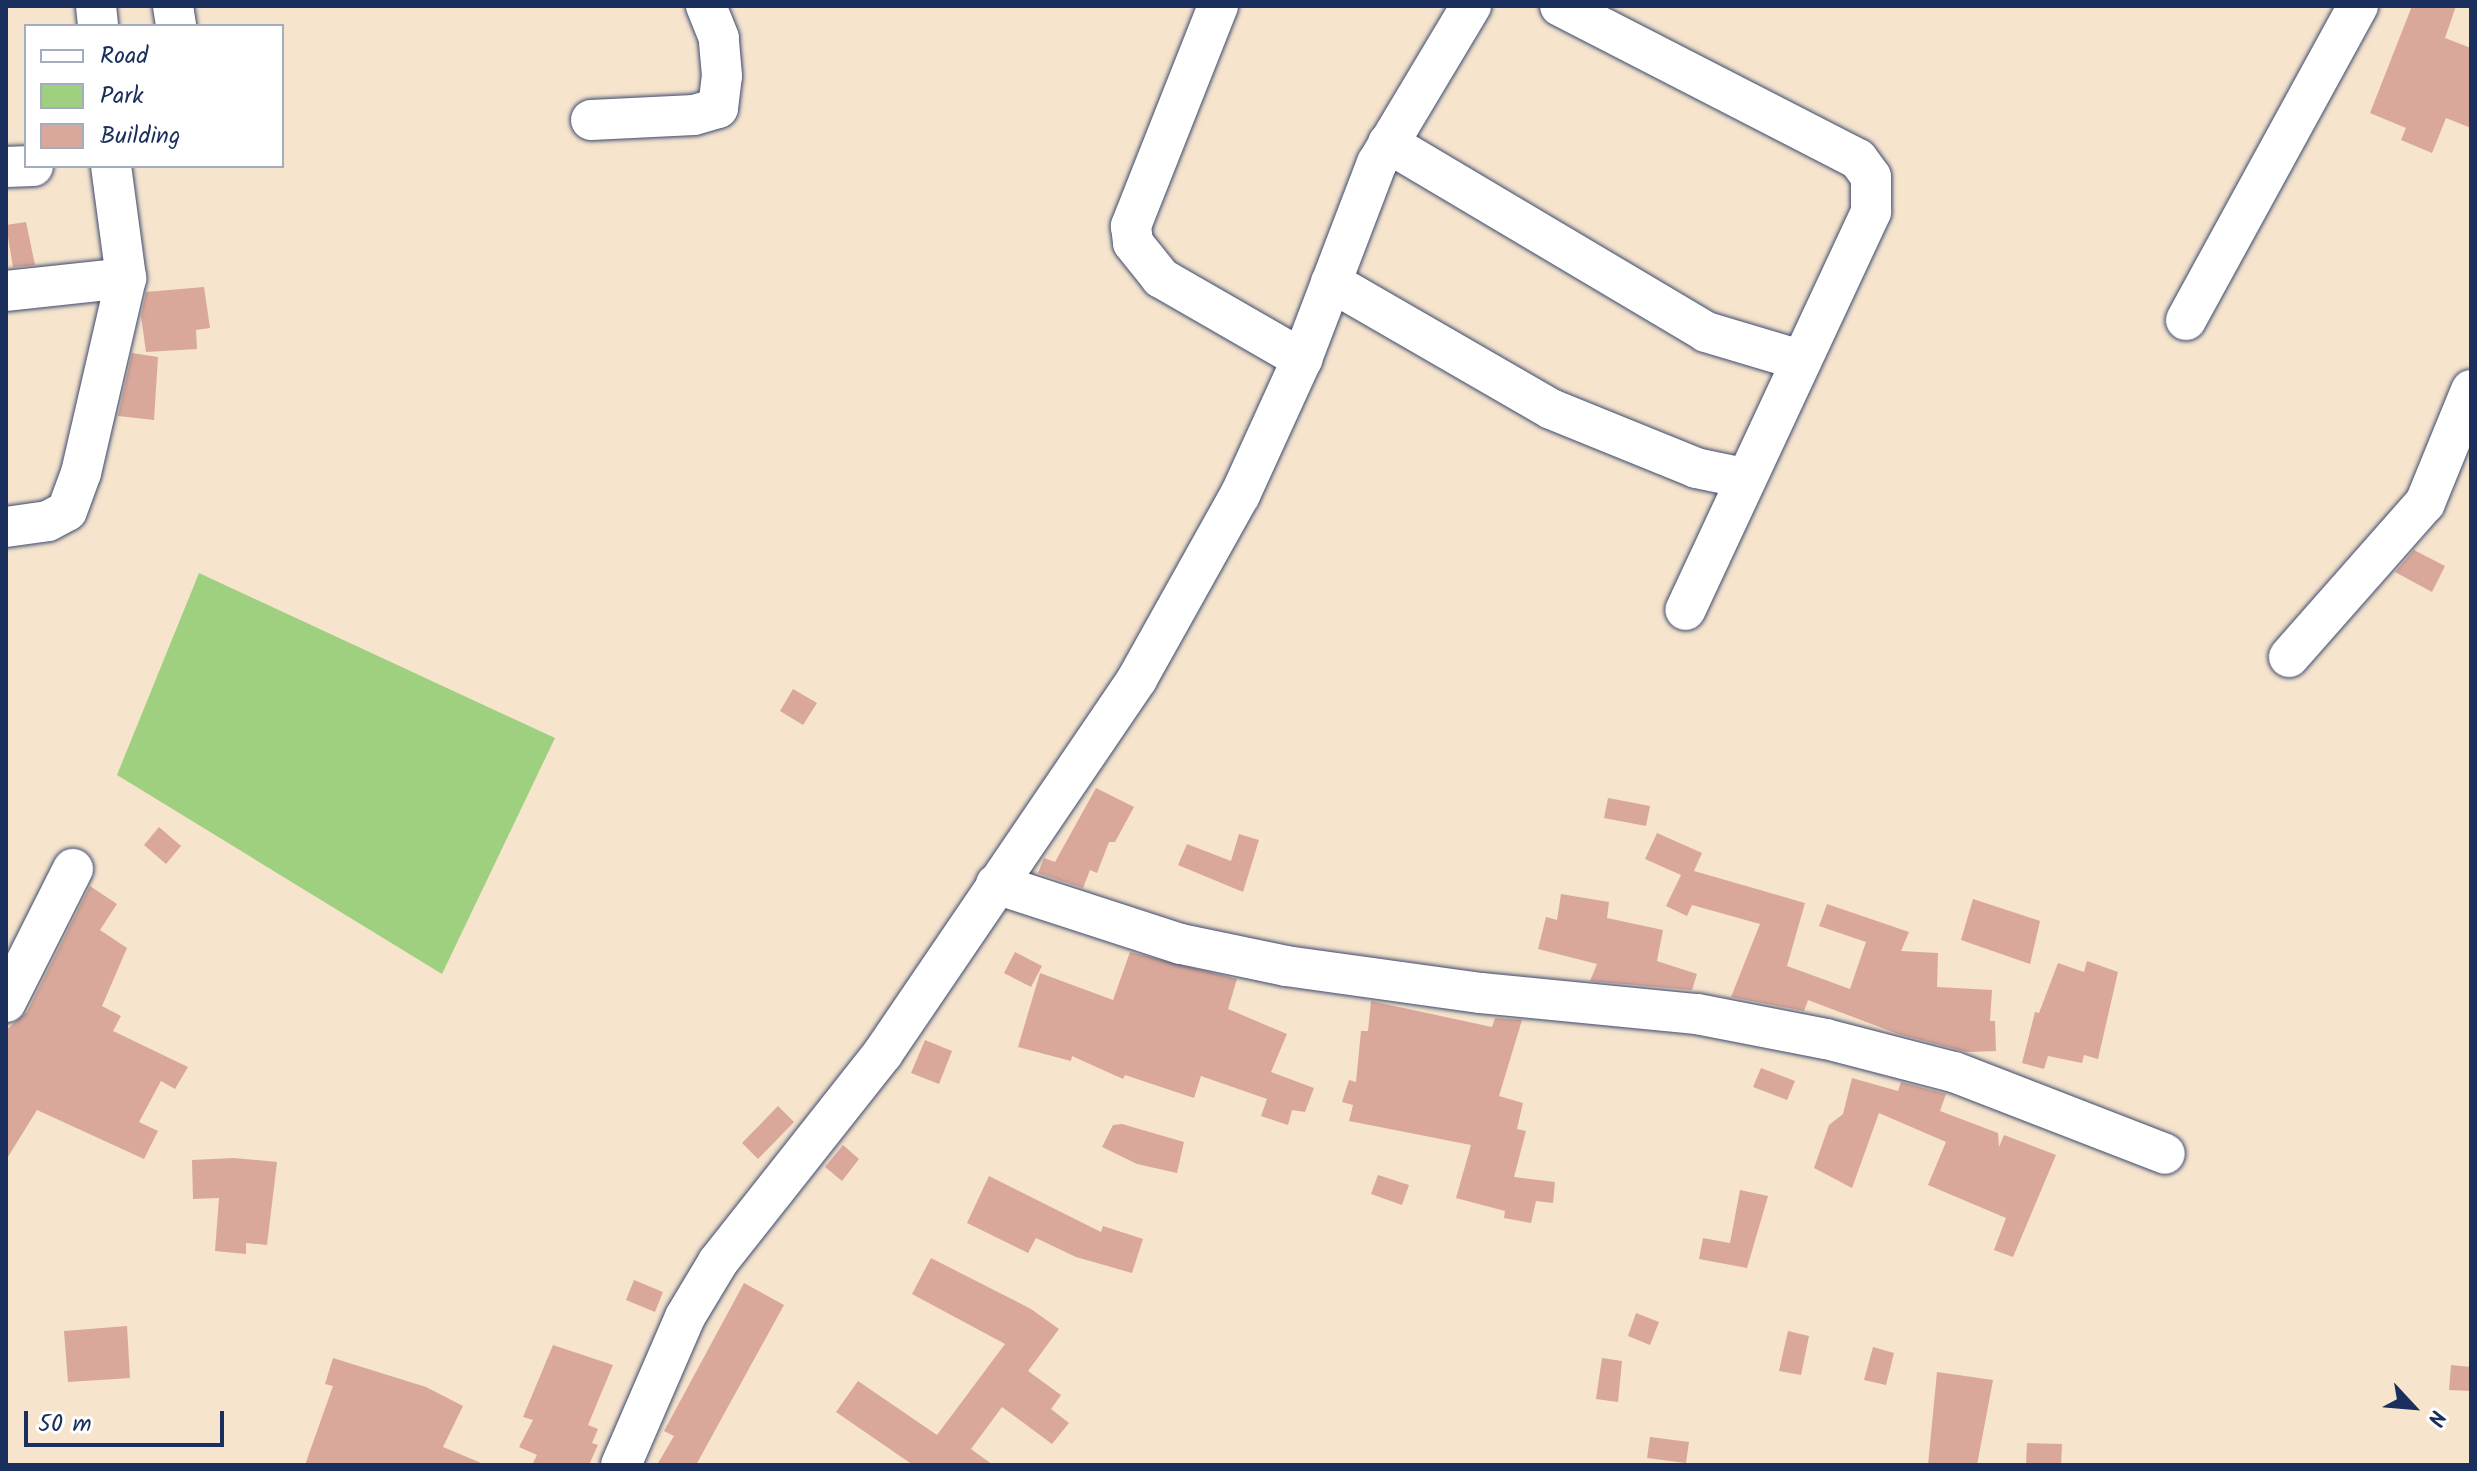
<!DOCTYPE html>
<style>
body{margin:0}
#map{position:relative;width:2477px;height:1471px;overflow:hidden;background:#f6e4cd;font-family:Kalam,sans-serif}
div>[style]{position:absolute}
.green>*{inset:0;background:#9fd080}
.building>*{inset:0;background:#d9a89b}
.roads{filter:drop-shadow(0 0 2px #3c4a6f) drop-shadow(0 0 2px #3c4a6f)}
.minor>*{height:40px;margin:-20px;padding:0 20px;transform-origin:20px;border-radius:20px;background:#fff}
span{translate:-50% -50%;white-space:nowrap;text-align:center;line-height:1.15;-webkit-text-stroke:7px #fff;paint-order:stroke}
.frame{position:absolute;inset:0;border:8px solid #1b2f5e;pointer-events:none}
.legend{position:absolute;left:24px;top:24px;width:260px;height:144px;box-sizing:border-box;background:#fff;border:2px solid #a4acbf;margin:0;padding:10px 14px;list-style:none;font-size:24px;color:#1b2f5e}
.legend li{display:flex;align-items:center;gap:16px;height:40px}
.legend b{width:40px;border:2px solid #a4acbf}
.north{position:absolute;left:2373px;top:1367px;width:80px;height:80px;-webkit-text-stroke:6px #fff;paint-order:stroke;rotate:116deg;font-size:22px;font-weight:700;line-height:32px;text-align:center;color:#1b2f5e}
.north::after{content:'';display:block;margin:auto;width:28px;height:36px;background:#1b2f5e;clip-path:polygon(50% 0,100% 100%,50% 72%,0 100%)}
.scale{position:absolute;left:24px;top:1411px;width:200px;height:36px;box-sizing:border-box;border:4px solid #1b2f5e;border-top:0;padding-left:10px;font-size:24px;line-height:28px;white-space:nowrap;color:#1b2f5e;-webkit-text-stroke:6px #fff;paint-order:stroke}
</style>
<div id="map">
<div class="green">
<div style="clip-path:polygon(199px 573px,555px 738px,442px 974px,117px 775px)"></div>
</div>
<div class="building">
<div style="clip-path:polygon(2412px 6px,2456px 6px,2445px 38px,2471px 48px,2471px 128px,2446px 118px,2432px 153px,2401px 140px,2406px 128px,2370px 113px)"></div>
<div style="clip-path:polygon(26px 222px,35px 265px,13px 267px,6px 225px)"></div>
<div style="clip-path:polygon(204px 287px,210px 328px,196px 330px,197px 349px,146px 352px,141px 316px,146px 292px)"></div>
<div style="clip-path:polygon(132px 353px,158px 357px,154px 420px,118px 416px)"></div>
<div style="clip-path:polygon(2414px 550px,2445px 566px,2432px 592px,2395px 572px)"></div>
<div style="clip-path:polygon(793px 689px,817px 703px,803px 725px,780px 711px)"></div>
<div style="clip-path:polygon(1096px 788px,1134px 807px,1115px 842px,1109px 842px,1097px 873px,1090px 870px,1083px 888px,1038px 873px,1044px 858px,1055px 862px)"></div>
<div style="clip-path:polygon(1608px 798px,1650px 806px,1646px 826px,1604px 818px)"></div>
<div style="clip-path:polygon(159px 827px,181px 846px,166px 864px,144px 845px)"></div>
<div style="clip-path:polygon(1657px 833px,1702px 853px,1694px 871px,1805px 903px,1787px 966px,1850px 989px,1866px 942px,1819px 926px,1827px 904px,1909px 932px,1901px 951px,1938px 953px,1937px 987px,1992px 990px,1990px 1021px,1995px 1021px,1996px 1051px,1967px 1052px,1898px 1034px,1808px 1000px,1804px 1011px,1731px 997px,1760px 924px,1692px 905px,1687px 916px,1666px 906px,1681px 875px,1645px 859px)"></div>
<div style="clip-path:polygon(1239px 834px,1259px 840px,1243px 892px,1178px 865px,1187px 844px,1231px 861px)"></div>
<div style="clip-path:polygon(90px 886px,117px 904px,100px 930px,127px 948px,102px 1006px,121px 1016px,113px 1031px,188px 1067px,175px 1089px,161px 1081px,139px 1122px,158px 1131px,144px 1159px,37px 1110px,6px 1160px,6px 1030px,27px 1012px)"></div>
<div style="clip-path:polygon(1561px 894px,1609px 902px,1607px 918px,1663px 930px,1657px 961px,1697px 974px,1692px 990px,1590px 981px,1597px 964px,1538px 949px,1546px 917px,1557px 920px)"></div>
<div style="clip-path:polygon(1973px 899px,2040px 921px,2030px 964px,1961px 940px)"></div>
<div style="clip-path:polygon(1015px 952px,1042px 966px,1031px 987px,1004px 973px)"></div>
<div style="clip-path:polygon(1130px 952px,1237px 979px,1228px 1009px,1287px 1034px,1271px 1072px,1314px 1088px,1305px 1112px,1292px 1110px,1288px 1125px,1261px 1116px,1267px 1099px,1201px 1076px,1194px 1098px,1125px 1075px,1123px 1079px,1072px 1056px,1071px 1061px,1018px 1047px,1040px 973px,1113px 1000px)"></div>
<div style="clip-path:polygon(2087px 961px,2118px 972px,2098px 1059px,2084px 1055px,2082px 1063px,2048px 1056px,2044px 1069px,2022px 1063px,2035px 1012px,2039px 1013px,2058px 963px,2084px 972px)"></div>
<div style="clip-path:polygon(1371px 1001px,1492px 1027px,1495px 1018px,1522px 1020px,1499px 1096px,1523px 1103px,1517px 1129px,1526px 1131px,1514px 1177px,1555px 1182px,1553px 1203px,1536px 1201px,1531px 1223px,1504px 1218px,1505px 1211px,1456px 1198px,1471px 1145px,1349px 1121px,1353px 1105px,1342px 1102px,1349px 1080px,1356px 1082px,1361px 1031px,1368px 1031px)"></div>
<div style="clip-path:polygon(925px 1040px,952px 1051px,939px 1084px,911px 1073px)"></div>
<div style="clip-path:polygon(1761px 1068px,1795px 1081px,1787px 1100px,1753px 1087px)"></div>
<div style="clip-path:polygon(1852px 1078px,1898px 1091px,1901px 1082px,1946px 1094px,1940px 1111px,1998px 1133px,1999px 1147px,2004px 1135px,2056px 1155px,2013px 1257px,1994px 1250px,2006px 1218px,1928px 1185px,1946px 1142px,1879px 1113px,1852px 1188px,1814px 1168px,1829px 1125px,1843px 1114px)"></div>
<div style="clip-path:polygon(778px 1106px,794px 1122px,758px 1159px,742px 1143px)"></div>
<div style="clip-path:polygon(1122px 1124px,1184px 1142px,1177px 1173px,1137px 1164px,1102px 1147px,1113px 1125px)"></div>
<div style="clip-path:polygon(843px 1145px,859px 1159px,842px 1181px,825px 1167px)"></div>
<div style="clip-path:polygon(234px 1158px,277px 1162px,267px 1245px,246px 1243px,246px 1254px,215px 1251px,219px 1198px,193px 1199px,192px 1160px)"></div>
<div style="clip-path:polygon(1378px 1175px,1409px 1185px,1402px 1205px,1371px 1194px)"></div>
<div style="clip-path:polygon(989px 1176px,1101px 1232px,1103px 1226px,1143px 1239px,1132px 1273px,1076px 1257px,1036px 1238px,1028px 1253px,967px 1223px)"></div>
<div style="clip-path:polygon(1740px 1190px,1768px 1196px,1747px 1268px,1699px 1259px,1703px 1238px,1730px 1243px)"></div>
<div style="clip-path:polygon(931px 1258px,1031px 1309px,1059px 1329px,1028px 1371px,1061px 1395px,1051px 1409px,1069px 1423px,1052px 1444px,1002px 1407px,971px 1449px,993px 1465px,913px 1465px,836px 1412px,858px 1381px,937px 1435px,1005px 1344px,912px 1294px)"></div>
<div style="clip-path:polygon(634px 1280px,663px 1292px,655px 1312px,626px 1300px)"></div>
<div style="clip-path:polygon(744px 1283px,784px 1305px,696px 1465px,657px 1465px,674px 1436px,664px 1431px)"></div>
<div style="clip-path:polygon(1636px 1313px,1659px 1322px,1650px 1345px,1628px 1336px)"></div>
<div style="clip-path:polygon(127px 1326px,130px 1378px,68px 1382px,64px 1331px)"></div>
<div style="clip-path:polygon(1788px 1331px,1809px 1336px,1801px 1375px,1779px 1371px)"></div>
<div style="clip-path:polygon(553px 1345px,613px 1365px,588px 1425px,598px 1429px,592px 1443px,598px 1445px,589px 1465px,532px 1465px,537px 1455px,519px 1447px,533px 1420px,523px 1417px)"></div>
<div style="clip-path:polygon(1873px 1347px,1894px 1353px,1886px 1385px,1864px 1380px)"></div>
<div style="clip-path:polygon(333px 1358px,426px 1387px,463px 1406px,443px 1447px,486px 1465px,305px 1465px,333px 1386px,325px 1384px)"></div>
<div style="clip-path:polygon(1602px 1358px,1622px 1361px,1618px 1402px,1596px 1399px)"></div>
<div style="clip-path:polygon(2451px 1365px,2471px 1367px,2471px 1391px,2449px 1390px)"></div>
<div style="clip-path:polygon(1937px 1372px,1993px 1380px,1977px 1465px,1928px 1465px)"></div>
<div style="clip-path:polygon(1650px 1437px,1689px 1442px,1686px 1463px,1647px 1458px)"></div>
<div style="clip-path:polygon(2027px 1443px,2062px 1444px,2061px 1465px,2026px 1465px)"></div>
</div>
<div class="roads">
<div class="minor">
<div style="left:96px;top:6px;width:20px;rotate:84deg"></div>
<div style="left:173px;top:6px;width:20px;rotate:81deg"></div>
<div style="left:1218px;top:6px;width:237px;rotate:111.6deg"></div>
<div style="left:1131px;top:226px;width:17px;rotate:83deg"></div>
<div style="left:1133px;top:243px;width:45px;rotate:51.3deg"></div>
<div style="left:1161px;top:278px;width:163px;rotate:29.9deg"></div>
<div style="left:1560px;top:6px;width:335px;rotate:27.2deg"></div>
<div style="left:1858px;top:159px;width:22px;rotate:54deg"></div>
<div style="left:1871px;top:177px;width:35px;rotate:90deg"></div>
<div style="left:1871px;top:212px;width:439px;rotate:115deg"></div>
<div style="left:591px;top:120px;width:103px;rotate:-2.8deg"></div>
<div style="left:694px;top:115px;width:25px;rotate:-16deg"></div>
<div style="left:718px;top:108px;width:32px;rotate:-83deg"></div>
<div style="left:722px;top:76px;width:38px;rotate:-95deg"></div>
<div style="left:719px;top:38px;width:35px;rotate:-112deg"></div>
<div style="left:1388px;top:143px;width:370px;rotate:30.7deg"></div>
<div style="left:1706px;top:332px;width:98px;rotate:16.6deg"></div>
<div style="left:6px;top:167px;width:27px;rotate:-2deg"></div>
<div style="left:1331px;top:282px;width:254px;rotate:30deg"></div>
<div style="left:1551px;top:409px;width:157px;rotate:22.1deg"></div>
<div style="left:1696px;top:468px;width:49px;rotate:11.8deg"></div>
<div style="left:6px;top:291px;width:121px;rotate:-6.2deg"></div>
<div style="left:2186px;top:320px;width:358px;rotate:-61.3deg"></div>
<div style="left:6px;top:527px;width:42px;rotate:-8.1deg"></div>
<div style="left:48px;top:521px;width:21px;rotate:-28deg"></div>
<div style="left:67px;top:511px;width:40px;rotate:-69.8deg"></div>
<div style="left:81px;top:473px;width:200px;rotate:-77deg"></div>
<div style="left:126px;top:278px;width:113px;rotate:-97.6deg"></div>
<div style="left:2289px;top:657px;width:205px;rotate:-48.6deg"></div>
<div style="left:2425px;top:503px;width:122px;rotate:-67.8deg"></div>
<div style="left:996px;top:884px;width:194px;rotate:18deg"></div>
<div style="left:1181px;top:944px;width:107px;rotate:11.8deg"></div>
<div style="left:1286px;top:966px;width:197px;rotate:7.9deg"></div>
<div style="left:1481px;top:993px;width:217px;rotate:5.6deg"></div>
<div style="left:1697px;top:1014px;width:131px;rotate:11deg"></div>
<div style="left:1826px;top:1039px;width:132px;rotate:14.5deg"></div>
<div style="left:1954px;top:1072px;width:226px;rotate:21.2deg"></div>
<div style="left:6px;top:1002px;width:149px;rotate:-63.3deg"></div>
<div style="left:621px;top:1465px;width:161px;rotate:-66.6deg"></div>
<div style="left:685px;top:1317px;width:64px;rotate:-59deg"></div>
<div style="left:718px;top:1262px;width:266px;rotate:-51.7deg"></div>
<div style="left:883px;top:1053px;width:452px;rotate:-55.8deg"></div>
<div style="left:1137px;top:679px;width:211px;rotate:-60.8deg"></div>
<div style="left:1240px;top:495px;width:149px;rotate:-65.5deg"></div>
<div style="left:1302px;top:359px;width:210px;rotate:-69.1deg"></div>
<div style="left:1377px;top:163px;width:183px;rotate:-59.1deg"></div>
</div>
</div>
<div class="frame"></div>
<ul class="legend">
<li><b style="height:10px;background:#fff"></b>Road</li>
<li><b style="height:22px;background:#9fd080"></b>Park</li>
<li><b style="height:22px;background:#d9a89b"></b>Building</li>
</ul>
<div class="north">N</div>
<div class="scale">50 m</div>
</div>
